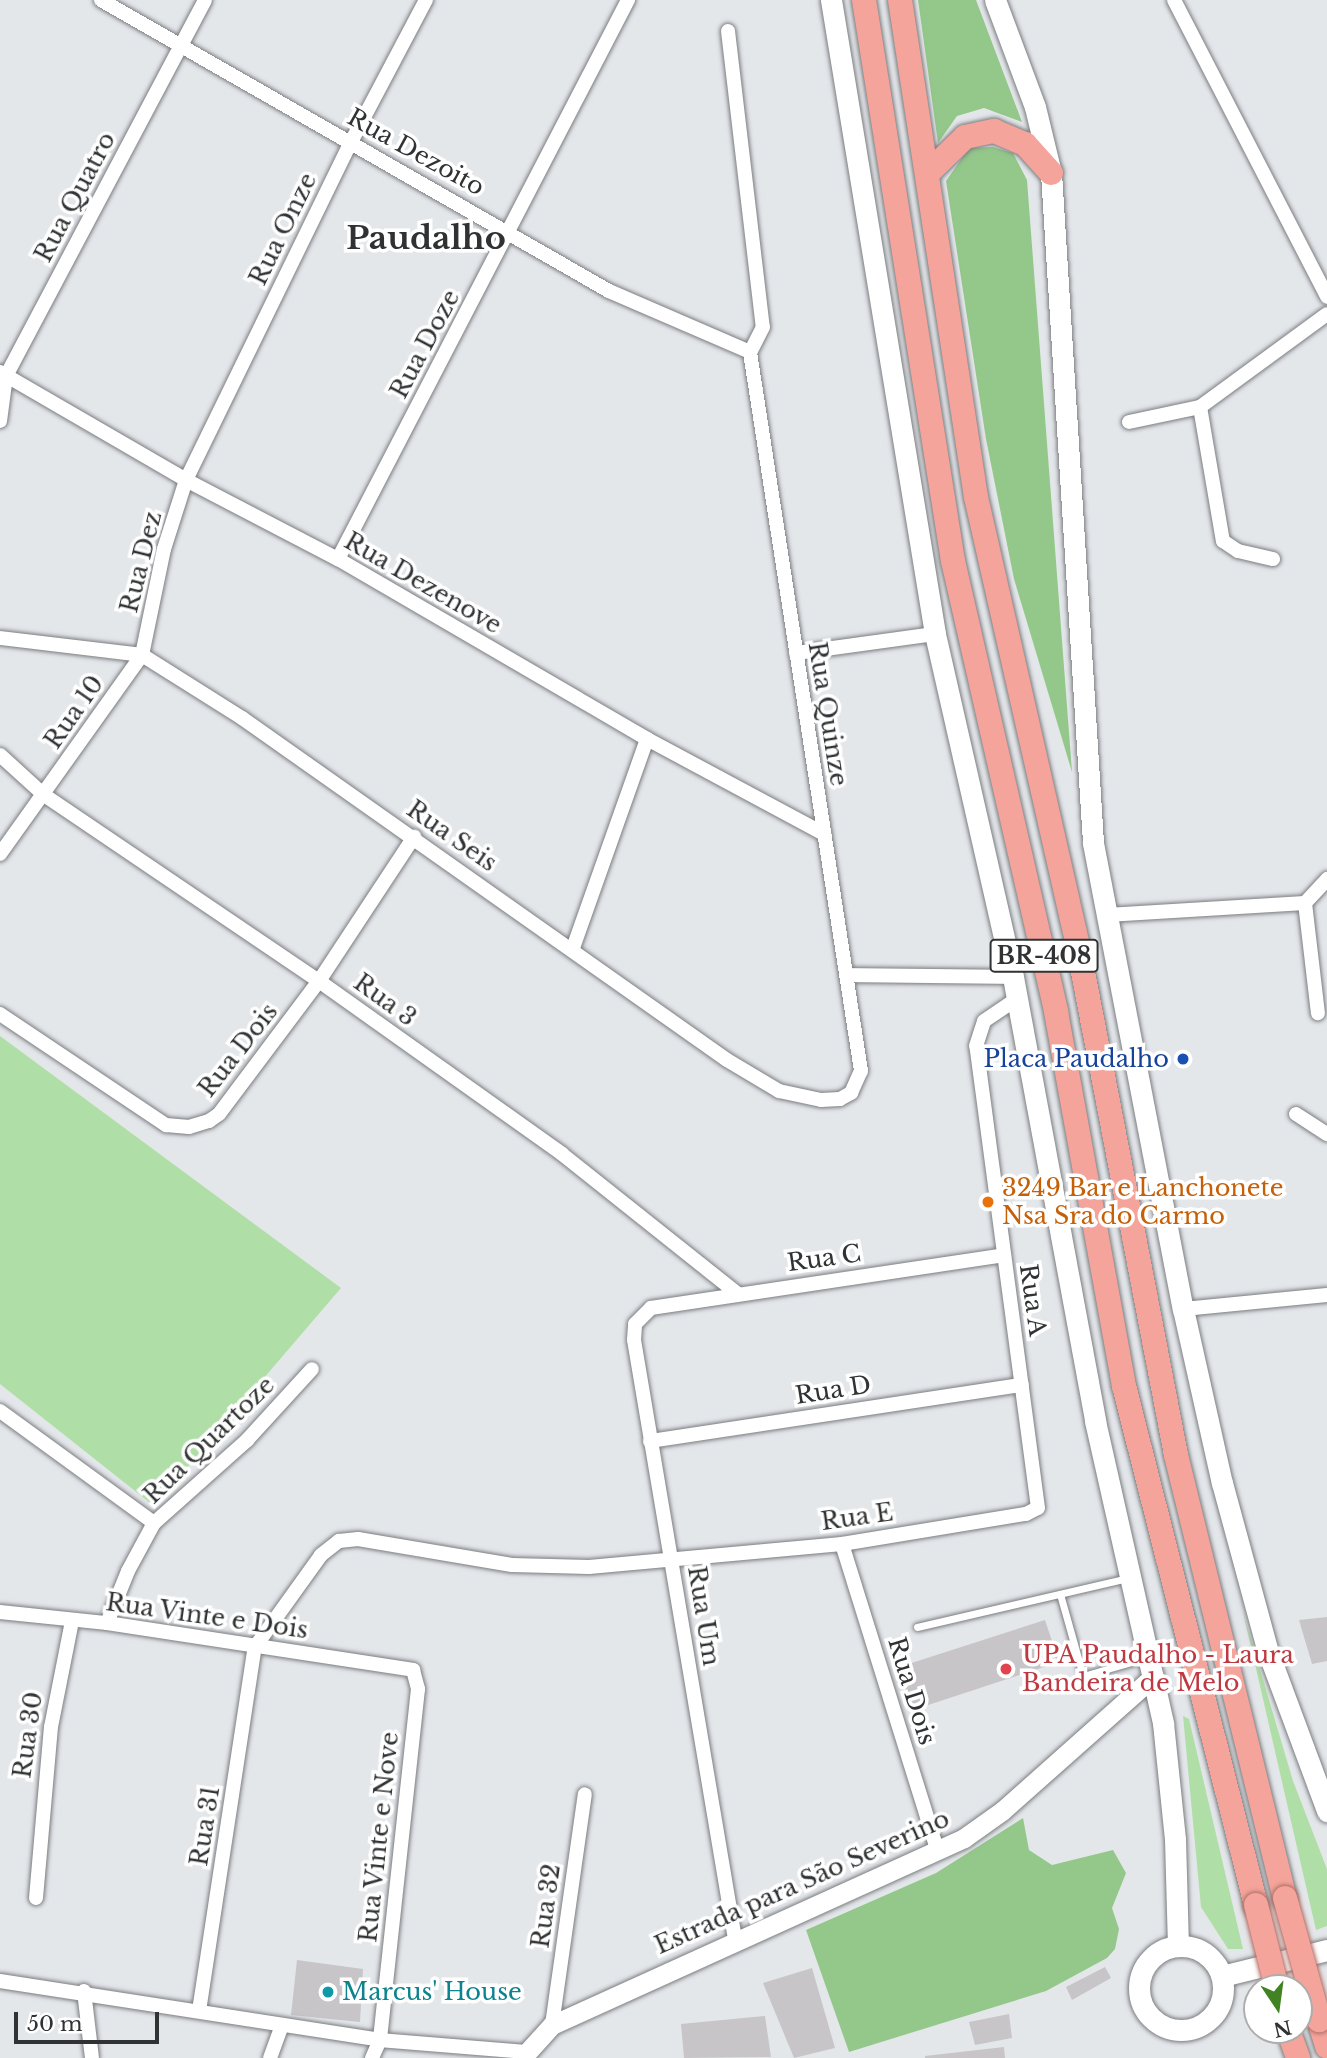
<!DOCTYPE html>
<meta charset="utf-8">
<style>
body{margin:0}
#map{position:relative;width:1327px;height:2058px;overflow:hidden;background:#e4e7ea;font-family:"Libre Baskerville",serif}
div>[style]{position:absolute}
.green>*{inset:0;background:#b0dea7}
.forest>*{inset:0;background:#94c88a}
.building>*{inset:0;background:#c7c5c8}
.roads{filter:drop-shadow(0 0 2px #7b7d80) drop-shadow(0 0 2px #7b7d80)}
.service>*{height:7px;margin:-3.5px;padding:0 3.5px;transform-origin:3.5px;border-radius:3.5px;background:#fff}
.minor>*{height:14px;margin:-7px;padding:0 7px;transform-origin:7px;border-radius:7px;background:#fff}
.tertiary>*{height:19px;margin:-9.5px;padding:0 9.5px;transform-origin:9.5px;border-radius:9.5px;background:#fff}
.secondary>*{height:21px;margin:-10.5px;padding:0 10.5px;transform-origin:10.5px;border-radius:10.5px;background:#fff}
.secondary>.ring{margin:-10.5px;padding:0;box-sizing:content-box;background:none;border:21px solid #fff;border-radius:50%}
.trunk>*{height:24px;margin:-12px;padding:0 12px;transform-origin:12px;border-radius:12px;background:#f4a49a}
.bridges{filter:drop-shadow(0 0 2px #ae6e66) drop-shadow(0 0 2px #ae6e66)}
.trunk-bridge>*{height:24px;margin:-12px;padding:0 12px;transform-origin:12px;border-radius:12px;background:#f4a49a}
.dots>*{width:19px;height:19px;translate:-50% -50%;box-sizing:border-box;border:4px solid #fff;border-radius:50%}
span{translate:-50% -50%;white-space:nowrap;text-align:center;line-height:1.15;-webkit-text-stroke:7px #fff;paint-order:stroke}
.shield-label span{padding:2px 5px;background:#fff;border:2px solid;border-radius:5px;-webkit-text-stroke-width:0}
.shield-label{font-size:23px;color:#313233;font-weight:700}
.street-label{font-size:24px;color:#313233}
.transit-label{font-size:24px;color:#164399}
.right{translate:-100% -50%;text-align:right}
.food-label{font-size:24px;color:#c56008}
.left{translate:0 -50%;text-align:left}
.health-label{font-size:24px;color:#be3a42}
.culture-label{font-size:24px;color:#0d838f}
.district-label{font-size:32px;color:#2f3133;font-weight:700}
.north{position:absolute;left:1243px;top:1974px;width:70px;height:70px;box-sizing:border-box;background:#fff;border:2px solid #adadad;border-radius:50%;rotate:167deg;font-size:19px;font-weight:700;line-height:28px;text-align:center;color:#313233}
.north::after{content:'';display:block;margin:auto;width:24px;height:32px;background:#418223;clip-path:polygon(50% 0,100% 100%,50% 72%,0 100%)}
.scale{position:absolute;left:14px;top:2012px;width:145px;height:32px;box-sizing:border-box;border:4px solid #313233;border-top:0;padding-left:9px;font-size:21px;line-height:24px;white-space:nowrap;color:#313233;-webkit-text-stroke:5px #fff;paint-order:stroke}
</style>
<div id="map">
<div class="green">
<div style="clip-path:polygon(0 1036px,341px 1288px,154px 1506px,0 1384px)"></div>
<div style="clip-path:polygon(1243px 1612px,1293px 1781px,1327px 1869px,1327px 1926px,1316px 1930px)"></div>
<div style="clip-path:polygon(1183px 1716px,1189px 1719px,1243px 1949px,1228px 1949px,1201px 1907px)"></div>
</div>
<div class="forest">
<div style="clip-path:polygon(918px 0,976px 0,1022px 122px,984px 108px,957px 116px,938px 143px)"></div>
<div style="clip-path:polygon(993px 147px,1013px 153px,1027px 180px,1072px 772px,1014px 579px,986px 439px,946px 181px,969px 148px)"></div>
<div style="clip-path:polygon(1023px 1818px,1029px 1850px,1052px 1865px,1113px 1850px,1126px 1873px,1112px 1908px,1119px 1929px,1115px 1949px,1107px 1958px,1046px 1991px,849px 2052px,806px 1930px,936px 1873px)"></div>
</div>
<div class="building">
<div style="clip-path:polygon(1327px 1617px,1327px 1661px,1312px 1664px,1299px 1620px)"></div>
<div style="clip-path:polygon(1045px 1620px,1059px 1662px,910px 1711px,896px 1668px)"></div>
<div style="clip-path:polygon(297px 1960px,363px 1969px,360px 2022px,291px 2015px)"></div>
<div style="clip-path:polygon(1105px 1967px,1111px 1978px,1072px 2000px,1066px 1987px)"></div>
<div style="clip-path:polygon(812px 1968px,835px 2048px,794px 2058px,763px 1983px)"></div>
<div style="clip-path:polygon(1009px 2014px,1012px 2038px,975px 2045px,969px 2022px)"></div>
<div style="clip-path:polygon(765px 2016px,771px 2057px,684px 2058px,681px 2024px)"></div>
<div style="clip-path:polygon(1004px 2047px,1005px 2058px,925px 2058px,925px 2056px)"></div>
</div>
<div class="roads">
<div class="service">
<div style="left:1060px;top:1594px;width:85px;rotate:74.3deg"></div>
<div style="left:1083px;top:1676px;width:65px;rotate:-16.2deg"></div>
<div style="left:917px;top:1627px;width:216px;rotate:-13.1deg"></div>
</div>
<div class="minor">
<div style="left:101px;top:0;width:585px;rotate:29.81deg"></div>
<div style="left:609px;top:291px;width:154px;rotate:23.4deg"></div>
<div style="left:1174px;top:0;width:334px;rotate:62.7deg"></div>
<div style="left:728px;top:31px;width:298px;rotate:83.3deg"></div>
<div style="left:763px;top:327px;width:28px;rotate:117deg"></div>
<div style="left:0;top:372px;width:215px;rotate:30.1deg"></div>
<div style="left:186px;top:480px;width:171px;rotate:27.5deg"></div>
<div style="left:338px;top:559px;width:358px;rotate:30.2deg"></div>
<div style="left:647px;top:739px;width:201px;rotate:28.2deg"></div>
<div style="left:1200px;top:407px;width:136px;rotate:80.3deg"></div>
<div style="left:1223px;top:541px;width:18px;rotate:34deg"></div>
<div style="left:1238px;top:551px;width:36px;rotate:13deg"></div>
<div style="left:0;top:421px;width:45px;rotate:-82.4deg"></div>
<div style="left:6px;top:376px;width:425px;rotate:-62.1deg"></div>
<div style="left:1129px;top:422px;width:73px;rotate:-11.9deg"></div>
<div style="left:1200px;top:407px;width:157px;rotate:-36.2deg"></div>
<div style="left:338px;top:559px;width:630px;rotate:-62.58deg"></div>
<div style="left:0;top:638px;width:143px;rotate:6.8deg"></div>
<div style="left:142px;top:655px;width:118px;rotate:32.2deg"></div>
<div style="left:242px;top:718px;width:593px;rotate:35.19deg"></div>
<div style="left:727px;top:1060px;width:61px;rotate:30.8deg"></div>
<div style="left:779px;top:1091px;width:43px;rotate:12.1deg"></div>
<div style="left:821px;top:1100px;width:19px;rotate:-3deg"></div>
<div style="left:840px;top:1099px;width:13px;rotate:-29deg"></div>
<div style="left:851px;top:1093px;width:24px;rotate:-66deg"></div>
<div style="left:861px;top:1071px;width:728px;rotate:-98.78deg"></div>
<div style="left:796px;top:653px;width:140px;rotate:-7.8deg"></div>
<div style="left:0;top:755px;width:59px;rotate:42.3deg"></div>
<div style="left:44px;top:795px;width:332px;rotate:34.1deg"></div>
<div style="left:319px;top:981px;width:298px;rotate:35.4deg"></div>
<div style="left:562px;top:1154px;width:223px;rotate:38.5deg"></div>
<div style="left:0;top:854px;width:244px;rotate:-54.5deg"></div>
<div style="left:142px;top:655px;width:108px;rotate:-78.3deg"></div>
<div style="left:164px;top:549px;width:72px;rotate:-72.3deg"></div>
<div style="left:186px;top:480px;width:376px;rotate:-64deg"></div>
<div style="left:351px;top:142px;width:161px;rotate:-62.2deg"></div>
<div style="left:1305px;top:903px;width:111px;rotate:83.3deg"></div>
<div style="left:1107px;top:915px;width:198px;rotate:-3.5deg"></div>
<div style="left:1305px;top:903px;width:33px;rotate:-47deg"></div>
<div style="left:573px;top:948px;width:222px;rotate:-70.5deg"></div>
<div style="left:848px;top:975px;width:165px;rotate:0.7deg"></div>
<div style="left:0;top:1014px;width:200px;rotate:33.8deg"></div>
<div style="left:166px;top:1125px;width:23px;rotate:5deg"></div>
<div style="left:189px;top:1127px;width:21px;rotate:-17deg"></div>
<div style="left:209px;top:1121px;width:12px;rotate:-35deg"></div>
<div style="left:219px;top:1114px;width:166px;rotate:-53.1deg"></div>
<div style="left:319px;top:981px;width:173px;rotate:-56.6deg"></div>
<div style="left:1296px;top:1114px;width:37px;rotate:33deg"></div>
<div style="left:1183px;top:1309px;width:145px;rotate:-5.6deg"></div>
<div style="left:0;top:1411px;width:190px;rotate:36deg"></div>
<div style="left:650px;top:1441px;width:376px;rotate:-8.6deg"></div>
<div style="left:842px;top:1544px;width:323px;rotate:72.7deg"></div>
<div style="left:0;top:1612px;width:108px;rotate:5.9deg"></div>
<div style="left:107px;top:1623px;width:310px;rotate:8.7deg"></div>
<div style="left:413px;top:1670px;width:20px;rotate:75deg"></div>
<div style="left:418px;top:1689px;width:353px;rotate:96.2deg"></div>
<div style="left:380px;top:2040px;width:20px;rotate:114deg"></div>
<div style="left:107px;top:1623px;width:56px;rotate:-68deg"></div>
<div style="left:128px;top:1571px;width:55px;rotate:-61.6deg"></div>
<div style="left:154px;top:1523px;width:125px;rotate:-41.7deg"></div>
<div style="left:247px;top:1440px;width:96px;rotate:-47.5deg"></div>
<div style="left:36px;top:1898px;width:172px;rotate:-85deg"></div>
<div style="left:51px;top:1727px;width:108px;rotate:-78.8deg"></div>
<div style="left:735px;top:1939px;width:607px;rotate:-99.57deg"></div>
<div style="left:634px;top:1340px;width:16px;rotate:-86deg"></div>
<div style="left:635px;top:1324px;width:23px;rotate:-45deg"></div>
<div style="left:651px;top:1308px;width:357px;rotate:-8.5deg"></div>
<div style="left:0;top:1981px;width:385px;rotate:8.8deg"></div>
<div style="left:380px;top:2040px;width:146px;rotate:4.7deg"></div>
<div style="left:84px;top:1991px;width:67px;rotate:83.2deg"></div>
<div style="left:199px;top:2011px;width:368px;rotate:-81.3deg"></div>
<div style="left:255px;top:1647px;width:113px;rotate:-54.3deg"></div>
<div style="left:321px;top:1555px;width:23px;rotate:-38deg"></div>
<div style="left:339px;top:1541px;width:19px;rotate:-6deg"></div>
<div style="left:358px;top:1539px;width:156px;rotate:9.6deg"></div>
<div style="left:512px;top:1565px;width:77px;rotate:1.5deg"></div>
<div style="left:589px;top:1567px;width:254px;rotate:-5.2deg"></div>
<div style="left:842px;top:1544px;width:186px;rotate:-9.3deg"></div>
<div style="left:1026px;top:1514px;width:13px;rotate:-27deg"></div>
<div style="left:1038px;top:1508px;width:466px;rotate:-97.6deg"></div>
<div style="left:976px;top:1046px;width:26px;rotate:-72deg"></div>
<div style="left:984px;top:1021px;width:40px;rotate:-34deg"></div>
<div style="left:552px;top:2025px;width:233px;rotate:-81.9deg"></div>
<div style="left:270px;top:2058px;width:35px;rotate:-70deg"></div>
</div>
<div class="tertiary">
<div style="left:522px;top:2058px;width:45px;rotate:-47.7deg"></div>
<div style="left:552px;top:2025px;width:452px;rotate:-24.4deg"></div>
<div style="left:964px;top:1838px;width:47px;rotate:-35.4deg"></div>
<div style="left:1002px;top:1811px;width:203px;rotate:-41.6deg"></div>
</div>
<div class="secondary">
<div style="left:831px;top:0;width:642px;rotate:80.68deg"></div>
<div style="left:935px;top:634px;width:352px;rotate:77.2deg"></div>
<div style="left:1013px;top:977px;width:452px;rotate:79.5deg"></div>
<div style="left:1095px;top:1421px;width:310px;rotate:77.3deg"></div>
<div style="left:1163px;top:1723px;width:117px;rotate:84.1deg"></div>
<div style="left:1175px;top:1839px;width:107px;rotate:88.4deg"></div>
<div style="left:995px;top:0;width:114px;rotate:69.5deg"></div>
<div style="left:1035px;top:107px;width:68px;rotate:76.4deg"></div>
<div style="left:1051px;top:173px;width:671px;rotate:86.41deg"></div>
<div style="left:1093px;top:843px;width:475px;rotate:79.1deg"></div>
<div style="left:1183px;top:1309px;width:178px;rotate:77.4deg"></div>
<div style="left:1222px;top:1483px;width:175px;rotate:74.8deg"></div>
<div style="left:1268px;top:1652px;width:170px;rotate:69.6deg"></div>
<div class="ring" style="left:1139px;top:1946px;width:63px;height:63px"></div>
<div style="left:1222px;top:1976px;width:108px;rotate:-13.9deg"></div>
</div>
<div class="trunk">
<div style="left:864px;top:0;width:568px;rotate:80.99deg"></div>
<div style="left:953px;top:561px;width:463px;rotate:77.1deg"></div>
<div style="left:1056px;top:1012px;width:380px;rotate:79.7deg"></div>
<div style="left:1124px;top:1386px;width:536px;rotate:75.73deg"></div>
<div style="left:900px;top:0;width:503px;rotate:81.31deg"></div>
<div style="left:976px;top:497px;width:460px;rotate:77.2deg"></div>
<div style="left:1078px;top:946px;width:518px;rotate:79.1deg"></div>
<div style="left:1176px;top:1455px;width:456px;rotate:76.2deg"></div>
<div style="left:927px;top:174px;width:53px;rotate:-44.2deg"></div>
<div style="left:965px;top:137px;width:30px;rotate:-12deg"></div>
<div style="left:994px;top:131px;width:34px;rotate:23deg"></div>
<div style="left:1025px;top:144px;width:39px;rotate:48deg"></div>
<div style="left:1319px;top:2020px;width:28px;rotate:73deg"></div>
<div style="left:1288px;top:2030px;width:30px;rotate:70deg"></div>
</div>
</div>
<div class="bridges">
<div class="trunk-bridge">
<div style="left:1285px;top:1898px;width:127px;rotate:74.4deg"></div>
<div style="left:1256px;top:1905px;width:86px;rotate:75.8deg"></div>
</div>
</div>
<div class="dots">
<div style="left:1183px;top:1059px;background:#1a4fb4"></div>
<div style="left:988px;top:1202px;background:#e8710a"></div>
<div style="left:1006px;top:1669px;background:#e0444e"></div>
<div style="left:328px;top:1992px;background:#0f9aa8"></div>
</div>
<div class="shield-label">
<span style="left:1044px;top:956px">BR-408</span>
</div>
<div class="street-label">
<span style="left:416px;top:152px;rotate:29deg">Rua Dezoito</span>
<span style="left:75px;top:197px;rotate:-62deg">Rua Quatro</span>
<span style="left:283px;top:229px;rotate:-64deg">Rua Onze</span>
<span style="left:425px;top:344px;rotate:-62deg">Rua Doze</span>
<span style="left:141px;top:562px;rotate:-76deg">Rua Dez</span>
<span style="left:423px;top:583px;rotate:30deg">Rua Dezenove</span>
<span style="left:74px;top:712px;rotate:-55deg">Rua 10</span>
<span style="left:828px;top:714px;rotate:81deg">Rua Quinze</span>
<span style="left:452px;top:836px;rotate:35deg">Rua Seis</span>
<span style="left:385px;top:1000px;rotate:36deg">Rua 3</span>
<span style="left:238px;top:1050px;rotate:-52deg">Rua Dois</span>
<span style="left:824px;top:1258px;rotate:-8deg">Rua C</span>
<span style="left:1033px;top:1300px;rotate:82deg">Rua A</span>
<span style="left:833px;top:1390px;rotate:-9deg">Rua D</span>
<span style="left:209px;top:1440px;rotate:-44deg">Rua Quartoze</span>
<span style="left:857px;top:1517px;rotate:-8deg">Rua E</span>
<span style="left:207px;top:1616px;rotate:8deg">Rua Vinte e Dois</span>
<span style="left:704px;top:1616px;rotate:81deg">Rua Um</span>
<span style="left:912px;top:1691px;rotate:73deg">Rua Dois</span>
<span style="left:28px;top:1735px;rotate:-82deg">Rua 30</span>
<span style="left:205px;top:1826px;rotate:-81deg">Rua 31</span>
<span style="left:379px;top:1837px;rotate:-84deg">Rua Vinte e Nove</span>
<span style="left:802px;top:1882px;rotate:-24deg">Estrada para São Severino</span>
<span style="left:546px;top:1906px;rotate:-82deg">Rua 32</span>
</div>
<div class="transit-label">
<span class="right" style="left:1169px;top:1059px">Placa Paudalho</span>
</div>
<div class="food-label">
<span class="left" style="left:1002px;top:1202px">3249 Bar e Lanchonete<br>Nsa Sra do Carmo</span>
</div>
<div class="health-label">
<span class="left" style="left:1022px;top:1669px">UPA Paudalho - Laura<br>Bandeira de Melo</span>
</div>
<div class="culture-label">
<span class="left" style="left:342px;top:1992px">Marcus' House</span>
</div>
<div class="district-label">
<span style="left:426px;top:238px">Paudalho</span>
</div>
<div class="north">N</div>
<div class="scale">50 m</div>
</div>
